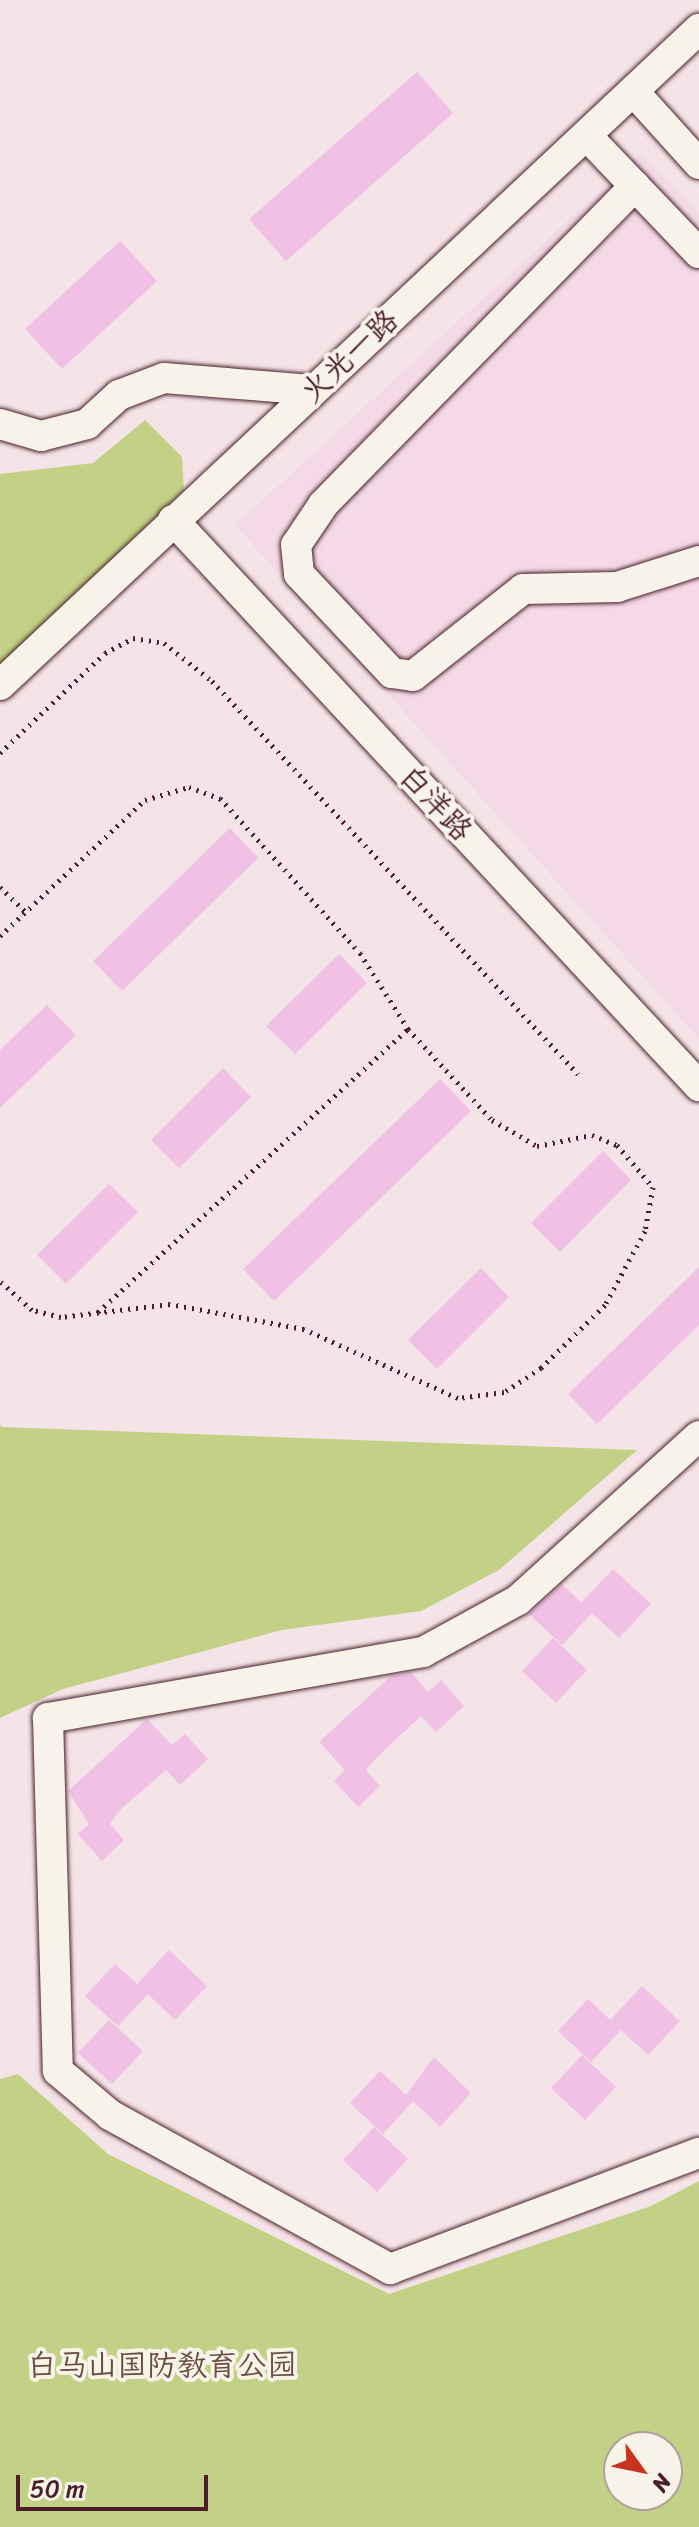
<!DOCTYPE html>
<meta charset="utf-8">
<style>
body{margin:0}
#map{position:relative;width:699px;height:2527px;overflow:hidden;background:#f5e4e7;font-family:Sriracha,"LXGW WenKai TC",sans-serif}
div>[style]{position:absolute}
.built>*{inset:0;background:#f4dae6}
.green>*{inset:0;background:#c2d185}
.building>*{inset:0;background:#f0c1e4}
.path>*{height:5px;margin-top:-2.5px;transform-origin:0;background:repeating-linear-gradient(90deg,#4a1f2b 0 2px,transparent 0 8px)}
.roads{filter:drop-shadow(0 0 2px #4a1f2b) drop-shadow(0 0 2px #4a1f2b)}
.minor>*{height:30px;margin:-15px;padding:0 15px;transform-origin:15px;border-radius:15px;background:#f7f3e8}
span{translate:-50% -50%;white-space:nowrap;text-align:center;line-height:1.15;-webkit-text-stroke:8px #f7f3e8;paint-order:stroke}
.street-label{font-size:30px;color:#4a1f2b}
.park-label{font-size:30px;color:#684c42}
.north{position:absolute;left:603px;top:2431px;width:80px;height:80px;box-sizing:border-box;background:#f7f3e8;border:2px solid #b29e9c;border-radius:50%;rotate:123deg;font-size:22px;font-weight:700;line-height:32px;text-align:center;color:#4a1f2b}
.north::after{content:'';display:block;margin:auto;width:28px;height:36px;background:#c8321e;clip-path:polygon(50% 0,100% 100%,50% 72%,0 100%)}
.scale{position:absolute;left:16px;top:2475px;width:192px;height:36px;box-sizing:border-box;border:4px solid #4a1f2b;border-top:0;padding-left:10px;font-size:24px;line-height:28px;white-space:nowrap;color:#4a1f2b;-webkit-text-stroke:6px #f7f3e8;paint-order:stroke}
</style>
<div id="map">
<div class="built">
<div style="clip-path:polygon(642px 153px,699px 212px,699px 1039px,235px 525px)"></div>
</div>
<div class="green">
<div style="clip-path:polygon(145px 420px,182px 457px,184px 490px,0 666px,0 474px,93px 463px)"></div>
<div style="clip-path:polygon(0 1425px,2px 1427px,637px 1450px,499px 1570px,421px 1611px,282px 1630px,63px 1689px,0 1718px)"></div>
<div style="clip-path:polygon(evenodd,18px 2074px,108px 2154px,389px 2294px,651px 2206px,699px 2181px,699px 2527px,0 2527px,0 2079px,18px 2074px,619px 2447px,667px 2447px,667px 2495px,619px 2495px,619px 2447px)"></div>
</div>
<div class="building">
<div style="clip-path:polygon(417px 72px,453px 113px,286px 261px,249px 219px)"></div>
<div style="clip-path:polygon(120px 241px,157px 281px,62px 369px,25px 329px)"></div>
<div style="clip-path:polygon(230px 828px,258px 858px,122px 991px,93px 961px)"></div>
<div style="clip-path:polygon(339px 954px,367px 983px,295px 1054px,266px 1026px)"></div>
<div style="clip-path:polygon(47px 1005px,76px 1035px,0 1108px,0 1050px)"></div>
<div style="clip-path:polygon(223px 1068px,251px 1097px,179px 1168px,151px 1140px)"></div>
<div style="clip-path:polygon(440px 1079px,471px 1111px,274px 1301px,243px 1269px)"></div>
<div style="clip-path:polygon(603px 1151px,631px 1180px,560px 1252px,531px 1223px)"></div>
<div style="clip-path:polygon(109px 1184px,138px 1212px,66px 1284px,37px 1255px)"></div>
<div style="clip-path:polygon(699px 1267px,699px 1325px,597px 1424px,568px 1394px)"></div>
<div style="clip-path:polygon(481px 1268px,509px 1297px,437px 1369px,408px 1340px)"></div>
<div style="clip-path:polygon(613px 1569px,651px 1604px,619px 1638px,581px 1603px)"></div>
<div style="clip-path:polygon(562px 1584px,592px 1613px,562px 1645px,529px 1614px)"></div>
<div style="clip-path:polygon(553px 1638px,587px 1670px,556px 1703px,522px 1671px)"></div>
<div style="clip-path:polygon(411px 1672px,428px 1692px,441px 1680px,464px 1706px,436px 1732px,421px 1716px,378px 1756px,366px 1770px,380px 1786px,358px 1807px,334px 1781px,345px 1770px,319px 1742px,391px 1676px)"></div>
<div style="clip-path:polygon(147px 1719px,172px 1745px,185px 1734px,208px 1759px,180px 1785px,166px 1770px,121px 1809px,110px 1824px,124px 1840px,102px 1861px,78px 1834px,89px 1824px,68px 1791px)"></div>
<div style="clip-path:polygon(169px 1950px,207px 1986px,175px 2020px,137px 1984px)"></div>
<div style="clip-path:polygon(115px 1964px,148px 1994px,118px 2026px,85px 1996px)"></div>
<div style="clip-path:polygon(642px 1986px,680px 2021px,648px 2055px,610px 2020px)"></div>
<div style="clip-path:polygon(588px 1999px,621px 2030px,591px 2062px,558px 2031px)"></div>
<div style="clip-path:polygon(109px 2020px,143px 2051px,112px 2084px,78px 2053px)"></div>
<div style="clip-path:polygon(582px 2055px,616px 2087px,585px 2120px,551px 2088px)"></div>
<div style="clip-path:polygon(434px 2057px,471px 2093px,440px 2127px,413px 2101px,383px 2134px,350px 2103px,380px 2071px,406px 2095px)"></div>
<div style="clip-path:polygon(374px 2127px,408px 2159px,377px 2192px,343px 2160px)"></div>
</div>
<div class="path">
<div style="left:0;top:753px;width:145px;rotate:-43.6deg"></div>
<div style="left:105px;top:653px;width:32px;rotate:-28deg"></div>
<div style="left:133px;top:638px;width:31px;rotate:9deg"></div>
<div style="left:164px;top:643px;width:61px;rotate:38.4deg"></div>
<div style="left:212px;top:681px;width:537px;rotate:47.04deg"></div>
<div style="left:0;top:887px;width:36px;rotate:44deg"></div>
<div style="left:0;top:936px;width:199px;rotate:-43.2deg"></div>
<div style="left:145px;top:800px;width:46px;rotate:-16.5deg"></div>
<div style="left:189px;top:787px;width:33px;rotate:20deg"></div>
<div style="left:220px;top:798px;width:209px;rotate:47.9deg"></div>
<div style="left:360px;top:953px;width:90px;rotate:57.7deg"></div>
<div style="left:408px;top:1029px;width:124px;rotate:47.3deg"></div>
<div style="left:492px;top:1120px;width:52px;rotate:30deg"></div>
<div style="left:537px;top:1146px;width:56px;rotate:-11.3deg"></div>
<div style="left:592px;top:1135px;width:27px;rotate:22deg"></div>
<div style="left:617px;top:1145px;width:55px;rotate:49.4deg"></div>
<div style="left:653px;top:1187px;width:45px;rotate:100.3deg"></div>
<div style="left:645px;top:1231px;width:84px;rotate:118.4deg"></div>
<div style="left:605px;top:1305px;width:90px;rotate:135.5deg"></div>
<div style="left:541px;top:1368px;width:44px;rotate:147deg"></div>
<div style="left:504px;top:1392px;width:46px;rotate:172.6deg"></div>
<div style="left:458px;top:1398px;width:169px;rotate:-155.9deg"></div>
<div style="left:304px;top:1329px;width:136px;rotate:-169.4deg"></div>
<div style="left:170px;top:1304px;width:110px;rotate:173.2deg"></div>
<div style="left:61px;top:1317px;width:30px;rotate:-166deg"></div>
<div style="left:32px;top:1310px;width:43px;rotate:-137.8deg"></div>
<div style="left:98px;top:1312px;width:420px;rotate:-42.4deg"></div>
</div>
<div class="roads">
<div class="minor">
<div style="left:634px;top:92px;width:97px;rotate:47.9deg"></div>
<div style="left:587px;top:136px;width:162px;rotate:46.3deg"></div>
<div style="left:635px;top:186px;width:446px;rotate:134.4deg"></div>
<div style="left:323px;top:505px;width:48px;rotate:124deg"></div>
<div style="left:296px;top:545px;width:29px;rotate:84deg"></div>
<div style="left:299px;top:574px;width:136px;rotate:46.8deg"></div>
<div style="left:392px;top:673px;width:21px;rotate:8deg"></div>
<div style="left:413px;top:676px;width:140px;rotate:-38.3deg"></div>
<div style="left:523px;top:589px;width:94px;rotate:-1.2deg"></div>
<div style="left:617px;top:587px;width:86px;rotate:-17.6deg"></div>
<div style="left:0;top:424px;width:43px;rotate:16.3deg"></div>
<div style="left:41px;top:436px;width:48px;rotate:-14.6deg"></div>
<div style="left:87px;top:424px;width:43px;rotate:-42.2deg"></div>
<div style="left:119px;top:395px;width:48px;rotate:-20.7deg"></div>
<div style="left:164px;top:378px;width:148px;rotate:4.6deg"></div>
<div style="left:173px;top:520px;width:773px;rotate:47.1deg"></div>
<div style="left:0;top:685px;width:959px;rotate:-43.18deg"></div>
<div style="left:699px;top:1436px;width:244px;rotate:137.8deg"></div>
<div style="left:518px;top:1600px;width:108px;rotate:151.3deg"></div>
<div style="left:423px;top:1652px;width:381px;rotate:170deg"></div>
<div style="left:48px;top:1718px;width:353px;rotate:88.4deg"></div>
<div style="left:58px;top:2071px;width:68px;rotate:40.2deg"></div>
<div style="left:110px;top:2115px;width:320px;rotate:28.8deg"></div>
<div style="left:390px;top:2269px;width:330px;rotate:-20.6deg"></div>
</div>
</div>
<div class="street-label">
<span style="left:349px;top:356px;rotate:-43deg">火光一路</span>
<span style="left:436px;top:803px;rotate:47deg">白洋路</span>
</div>
<div class="park-label">
<span style="left:162px;top:2365px">白马山国防教育公园</span>
</div>
<div class="north">N</div>
<div class="scale">50 m</div>
</div>
